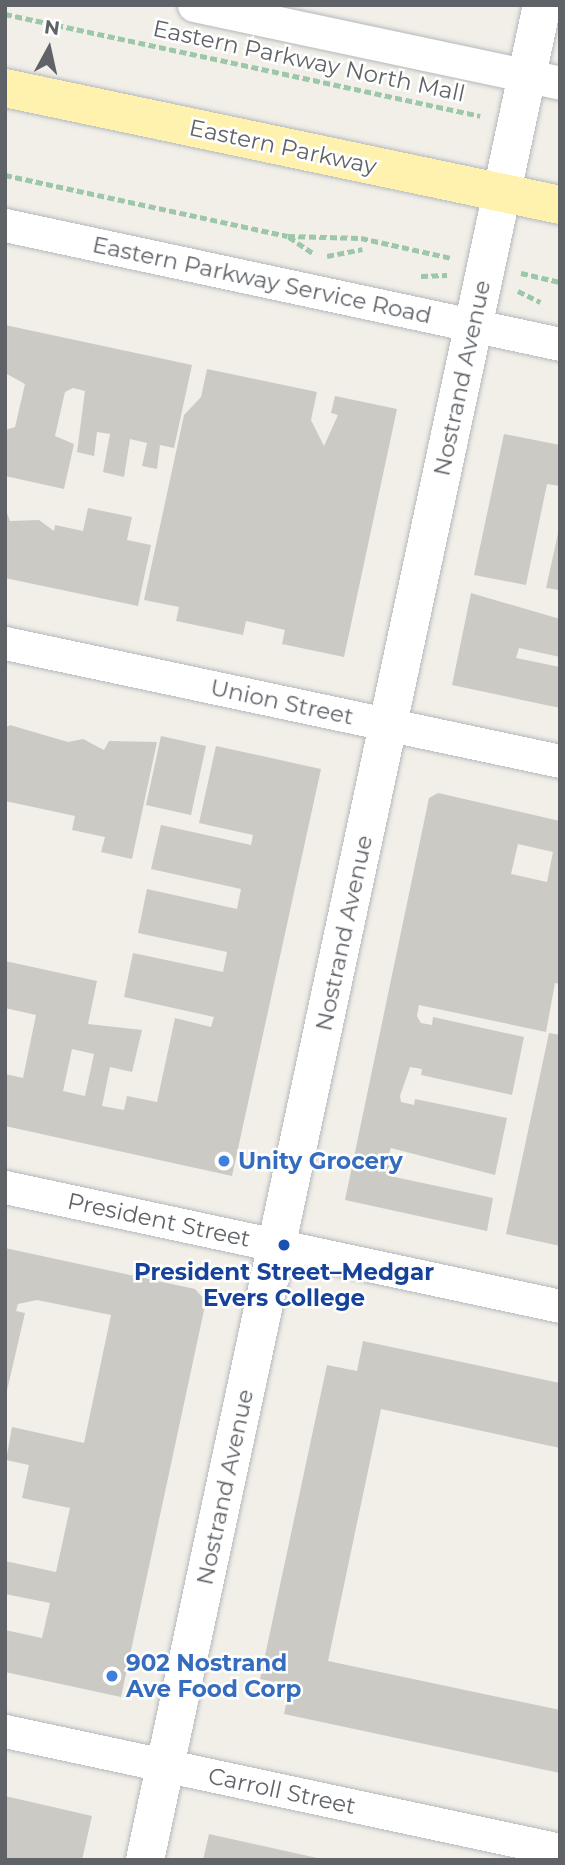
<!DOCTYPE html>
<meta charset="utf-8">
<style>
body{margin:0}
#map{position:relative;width:565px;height:1865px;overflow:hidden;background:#f1efe8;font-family:Montserrat,sans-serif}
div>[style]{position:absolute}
.building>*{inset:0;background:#cccac5}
.path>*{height:4.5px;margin-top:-2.25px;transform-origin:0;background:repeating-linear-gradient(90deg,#9cc7a9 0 7px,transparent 0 10.5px)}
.roads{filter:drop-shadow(0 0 2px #b5b8bc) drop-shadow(0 0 2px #b5b8bc)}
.minor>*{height:33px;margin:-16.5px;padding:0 16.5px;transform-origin:16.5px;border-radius:16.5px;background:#fff}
.secondary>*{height:38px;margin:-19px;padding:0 19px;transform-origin:19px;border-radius:19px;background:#fff}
.primary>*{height:38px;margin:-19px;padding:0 19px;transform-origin:19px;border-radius:19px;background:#fff2af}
.dots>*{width:19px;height:19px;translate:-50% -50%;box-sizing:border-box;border:4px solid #fff;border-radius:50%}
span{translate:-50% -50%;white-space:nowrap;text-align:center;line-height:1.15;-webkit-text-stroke:5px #fff;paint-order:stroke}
.street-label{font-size:23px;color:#5f6368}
.shop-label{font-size:23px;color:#366cbe;font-weight:700}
.left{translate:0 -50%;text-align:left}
.transit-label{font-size:23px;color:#164399;font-weight:700}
.frame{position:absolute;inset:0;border:7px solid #5f6368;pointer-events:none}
.north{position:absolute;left:14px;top:14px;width:70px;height:70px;-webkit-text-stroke:5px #fff;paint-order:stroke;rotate:8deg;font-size:19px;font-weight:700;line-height:28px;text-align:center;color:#5f6368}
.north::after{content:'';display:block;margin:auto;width:24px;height:32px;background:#5f6368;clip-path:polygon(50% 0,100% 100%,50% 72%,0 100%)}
</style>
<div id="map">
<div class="building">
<div style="clip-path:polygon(5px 325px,192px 365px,174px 448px,160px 445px,157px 469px,142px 466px,147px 443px,130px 439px,124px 477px,103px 472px,110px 434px,97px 432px,94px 456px,77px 452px,85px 391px,73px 388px,65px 392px,55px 436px,74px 444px,64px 489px,5px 476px,5px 430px,15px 427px,25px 384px,5px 373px)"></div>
<div style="clip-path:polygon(207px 369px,317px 392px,311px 420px,324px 446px,338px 415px,331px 413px,335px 396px,397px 409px,344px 657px,282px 644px,285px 630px,246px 621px,243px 635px,176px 621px,179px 607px,144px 600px,184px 415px,201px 397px)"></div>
<div style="clip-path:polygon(504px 434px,560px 445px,560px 486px,547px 484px,526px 585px,474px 575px)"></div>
<div style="clip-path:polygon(5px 508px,10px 521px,39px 520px,54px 531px,55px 525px,83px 531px,88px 508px,132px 517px,127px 540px,151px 545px,138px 606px,5px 578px)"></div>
<div style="clip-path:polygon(559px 529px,560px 529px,560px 590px,546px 588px)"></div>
<div style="clip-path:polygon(471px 593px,560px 619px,560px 657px,519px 648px,516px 658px,560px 667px,560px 708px,452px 685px)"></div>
<div style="clip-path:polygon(10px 725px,68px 742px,83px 739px,104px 750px,109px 741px,157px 742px,132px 859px,101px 852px,105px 837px,72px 830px,75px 816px,5px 801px,5px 728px)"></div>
<div style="clip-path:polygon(161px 736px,206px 746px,191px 815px,146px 805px)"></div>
<div style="clip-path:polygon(evenodd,216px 746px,321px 769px,232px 1176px,5px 1126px,5px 1074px,23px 1078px,36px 1015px,5px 1008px,5px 961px,97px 981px,88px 1024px,142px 1030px,132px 1072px,110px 1067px,102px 1106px,124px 1110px,127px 1096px,157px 1102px,175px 1018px,211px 1027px,214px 1017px,124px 997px,133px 953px,223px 972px,227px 952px,138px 933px,147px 889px,237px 909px,241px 889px,151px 869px,161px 825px,251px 845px,253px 835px,199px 823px,216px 746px,72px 1049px,94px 1054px,85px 1096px,63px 1091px,72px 1049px)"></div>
<div style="clip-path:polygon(evenodd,438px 793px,560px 821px,560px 984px,555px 983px,546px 1032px,419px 1005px,417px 1016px,421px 1023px,432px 1025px,433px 1017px,524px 1037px,512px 1095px,421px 1075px,422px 1069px,410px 1067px,400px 1096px,401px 1102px,414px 1105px,415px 1099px,507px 1118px,495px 1175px,391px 1148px,385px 1165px,392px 1166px,390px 1176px,493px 1198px,487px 1231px,345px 1200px,429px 798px,438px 793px,518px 844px,553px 852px,547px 882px,511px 874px,518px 844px)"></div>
<div style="clip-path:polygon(549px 1033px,560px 1035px,560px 1246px,506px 1234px)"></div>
<div style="clip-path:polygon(5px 1248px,195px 1289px,206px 1301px,121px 1697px,5px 1672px,5px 1630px,42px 1638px,50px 1603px,5px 1594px,5px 1561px,56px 1572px,70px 1508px,22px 1498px,29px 1465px,6px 1460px,12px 1427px,84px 1443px,111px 1315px,37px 1300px,18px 1304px,16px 1311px,25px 1313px,5px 1399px)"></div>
<div style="clip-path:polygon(363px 1341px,560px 1383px,560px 1448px,381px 1409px,328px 1661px,560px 1710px,560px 1773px,284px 1714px,290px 1685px,260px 1679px,327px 1365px,357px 1371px)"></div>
<div style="clip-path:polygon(5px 1796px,92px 1816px,82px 1860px,5px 1860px)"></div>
<div style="clip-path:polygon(209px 1834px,322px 1859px,322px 1860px,203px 1860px)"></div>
</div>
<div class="path">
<div style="left:5px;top:14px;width:486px;rotate:12.1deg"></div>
<div style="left:5px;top:175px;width:289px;rotate:12.2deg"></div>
<div style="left:288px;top:236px;width:73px;rotate:1.6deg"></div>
<div style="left:361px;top:238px;width:92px;rotate:12.5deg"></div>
<div style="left:289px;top:237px;width:29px;rotate:34deg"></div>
<div style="left:327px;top:256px;width:36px;rotate:-11deg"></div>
<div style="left:521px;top:273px;width:40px;rotate:13deg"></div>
<div style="left:421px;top:276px;width:26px;rotate:-2deg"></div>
<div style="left:518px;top:291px;width:25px;rotate:26deg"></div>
</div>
<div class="roads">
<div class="minor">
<div style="left:194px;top:5px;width:374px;rotate:12deg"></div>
<div style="left:5px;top:225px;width:568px;rotate:12.1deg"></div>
<div style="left:5px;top:643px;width:567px;rotate:12deg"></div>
<div style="left:5px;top:1187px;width:568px;rotate:12.1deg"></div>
<div style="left:5px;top:1731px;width:568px;rotate:12.1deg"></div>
</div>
<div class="secondary">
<div style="left:145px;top:1860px;width:1897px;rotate:-77.92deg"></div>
</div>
<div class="primary">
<div style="left:5px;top:88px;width:567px;rotate:11.9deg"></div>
</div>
</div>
<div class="dots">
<div style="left:224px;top:1161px;background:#3f7fe0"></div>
<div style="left:284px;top:1245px;background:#1a4fb4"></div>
<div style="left:112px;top:1676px;background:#3f7fe0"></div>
</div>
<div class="street-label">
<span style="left:309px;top:61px;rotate:12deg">Eastern Parkway North Mall</span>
<span style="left:283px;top:147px;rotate:12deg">Eastern Parkway</span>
<span style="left:262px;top:280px;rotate:12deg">Eastern Parkway Service Road</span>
<span style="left:462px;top:378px;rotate:-78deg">Nostrand Avenue</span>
<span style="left:282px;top:702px;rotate:12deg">Union Street</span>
<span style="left:344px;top:933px;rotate:-78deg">Nostrand Avenue</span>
<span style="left:159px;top:1220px;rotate:12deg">President Street</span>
<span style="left:225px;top:1487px;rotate:-78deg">Nostrand Avenue</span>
<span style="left:282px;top:1791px;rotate:12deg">Carroll Street</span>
</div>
<div class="shop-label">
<span class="left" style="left:238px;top:1161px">Unity Grocery</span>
<span class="left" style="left:126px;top:1676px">902 Nostrand<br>Ave Food Corp</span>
</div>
<div class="transit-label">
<span style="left:284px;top:1285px">President Street–Medgar<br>Evers College</span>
</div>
<div class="frame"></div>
<div class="north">N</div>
</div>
